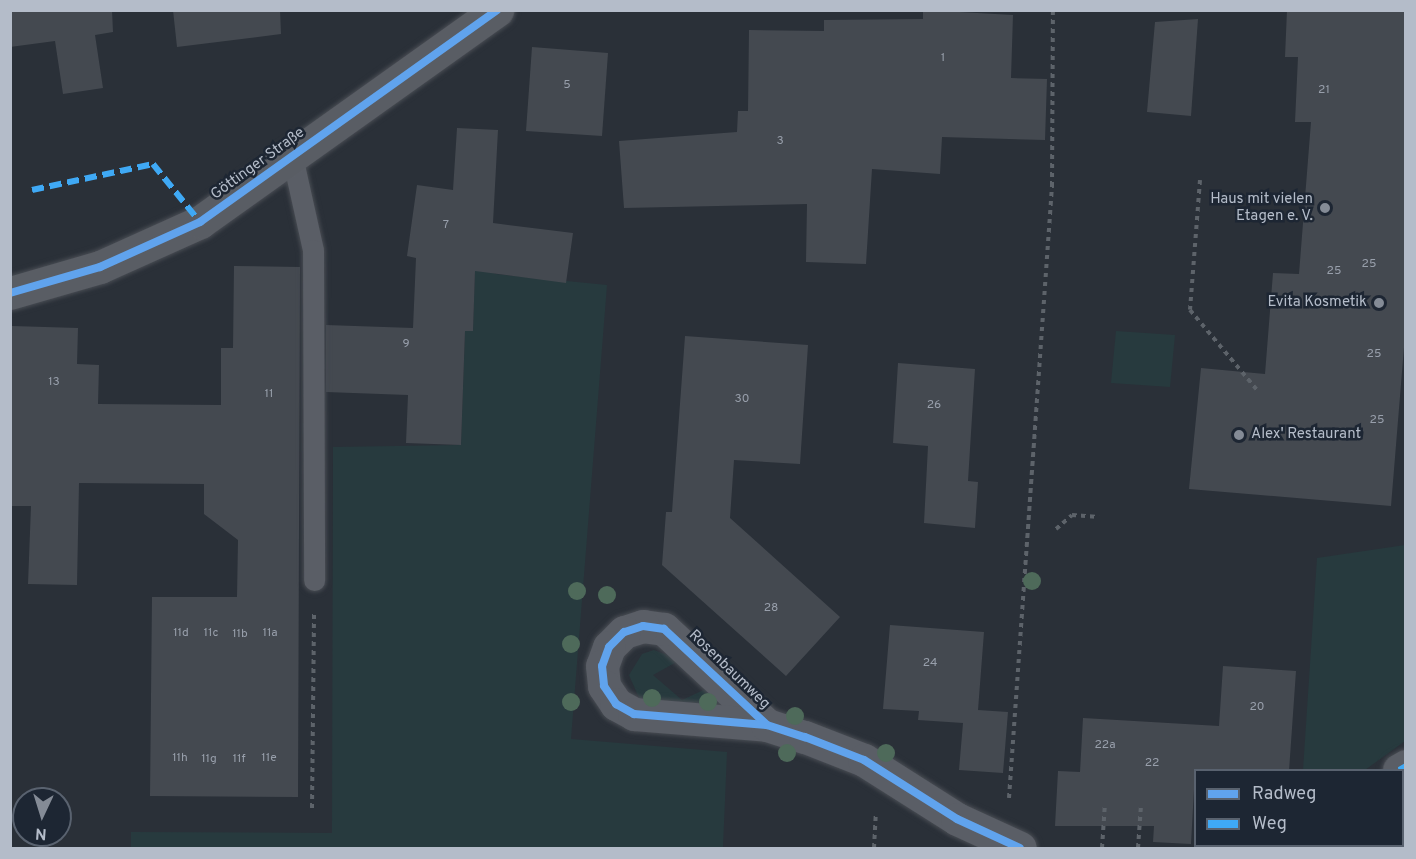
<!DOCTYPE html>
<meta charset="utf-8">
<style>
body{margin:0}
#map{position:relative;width:1416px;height:859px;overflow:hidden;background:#2a3038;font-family:Overpass,sans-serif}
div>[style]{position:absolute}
.green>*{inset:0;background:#273a3e}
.building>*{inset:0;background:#444950}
.path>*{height:4px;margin-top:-2px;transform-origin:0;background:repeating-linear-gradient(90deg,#5d636a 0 4.5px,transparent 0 9px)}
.roads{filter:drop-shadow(0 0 2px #484c53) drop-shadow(0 0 2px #484c53)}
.lane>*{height:21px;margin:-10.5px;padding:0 10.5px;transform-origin:10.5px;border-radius:10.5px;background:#5a5e66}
.street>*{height:33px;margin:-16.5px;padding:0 16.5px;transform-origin:16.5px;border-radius:16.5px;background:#5a5e66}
.secondary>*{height:33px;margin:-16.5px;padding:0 16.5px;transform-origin:16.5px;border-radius:16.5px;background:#595d64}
.quiet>*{height:6px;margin-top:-3px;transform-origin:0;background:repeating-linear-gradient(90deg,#3fa9f5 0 12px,transparent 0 18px)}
.cycleway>*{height:8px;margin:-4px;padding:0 4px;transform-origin:4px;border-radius:4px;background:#60a3ed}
.trees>*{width:18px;height:18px;margin:-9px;border-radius:50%;background:#4e6a5a}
.dots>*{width:16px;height:16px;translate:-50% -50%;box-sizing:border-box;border:3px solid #1d2633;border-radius:50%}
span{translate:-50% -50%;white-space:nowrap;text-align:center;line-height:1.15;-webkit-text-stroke:5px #1d2633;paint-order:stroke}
.number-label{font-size:12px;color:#989fab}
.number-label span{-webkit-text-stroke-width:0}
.street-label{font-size:15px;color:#b4bcc9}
.poi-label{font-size:15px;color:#b4bcc9}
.right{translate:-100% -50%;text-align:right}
.left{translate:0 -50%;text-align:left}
.frame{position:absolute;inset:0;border:12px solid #b4bcc9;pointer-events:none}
.legend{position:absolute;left:1194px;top:769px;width:210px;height:78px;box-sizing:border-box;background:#1d2633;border:2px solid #59626f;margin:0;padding:8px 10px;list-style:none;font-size:18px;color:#b4bcc9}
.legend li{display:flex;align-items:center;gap:12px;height:30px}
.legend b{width:30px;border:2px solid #59626f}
.north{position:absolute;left:12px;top:787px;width:60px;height:60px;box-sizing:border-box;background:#1d2633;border:2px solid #59626f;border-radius:50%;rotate:184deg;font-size:16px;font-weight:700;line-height:24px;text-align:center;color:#b4bcc9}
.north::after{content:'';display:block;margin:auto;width:21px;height:27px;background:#848b96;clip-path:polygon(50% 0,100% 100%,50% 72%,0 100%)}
</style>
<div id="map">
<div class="green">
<div style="clip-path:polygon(475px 267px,496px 274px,607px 285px,571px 739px,727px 752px,723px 848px,131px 848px,131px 832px,332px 833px,333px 447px,461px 445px,465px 331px,473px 331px)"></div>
<div style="clip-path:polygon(1116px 331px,1175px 335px,1170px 387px,1111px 383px)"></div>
<div style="clip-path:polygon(1405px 545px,1405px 741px,1365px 770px,1303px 770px,1317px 558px)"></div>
<div style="clip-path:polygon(654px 650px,680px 660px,653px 675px,682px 700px,708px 688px,716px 706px,639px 698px,629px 675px,642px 654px)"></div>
</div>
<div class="building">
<div style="clip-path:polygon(10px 10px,112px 10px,113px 32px,95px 35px,103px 88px,63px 94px,55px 41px,10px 47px)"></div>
<div style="clip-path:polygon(173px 10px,280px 10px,281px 34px,177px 47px)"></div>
<div style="clip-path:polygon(923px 10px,1013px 15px,1011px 78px,1047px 79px,1045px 140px,942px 137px,940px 174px,872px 169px,866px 264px,806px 262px,807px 204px,624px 208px,619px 141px,737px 132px,738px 111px,748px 111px,749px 30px,824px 31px,824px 20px,923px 19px)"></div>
<div style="clip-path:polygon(1287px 10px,1406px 10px,1406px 323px,1391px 506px,1189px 489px,1201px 368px,1265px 374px,1273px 273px,1299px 274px,1311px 122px,1295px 122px,1298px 57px,1285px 57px)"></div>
<div style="clip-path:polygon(1198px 19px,1191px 116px,1147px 112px,1155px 22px)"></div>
<div style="clip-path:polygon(532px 47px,608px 53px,602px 136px,526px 131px)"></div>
<div style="clip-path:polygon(457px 128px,498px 130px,493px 223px,573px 233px,566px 283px,475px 271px,473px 331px,465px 331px,461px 445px,406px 443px,408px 395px,326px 392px,326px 325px,413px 328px,416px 258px,407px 256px,417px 185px,453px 190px)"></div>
<div style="clip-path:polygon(234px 266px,300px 267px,298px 797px,150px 796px,152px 597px,237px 597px,238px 540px,204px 514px,204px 484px,79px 483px,77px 585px,28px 584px,31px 506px,10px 506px,12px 326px,78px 328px,77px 364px,99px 365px,98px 404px,221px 405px,221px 348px,233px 348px)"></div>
<div style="clip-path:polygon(685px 336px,808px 345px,800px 464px,734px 460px,730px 518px,840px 617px,786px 676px,662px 565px,666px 512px,672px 512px)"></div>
<div style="clip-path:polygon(898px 363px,975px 369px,968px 481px,978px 482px,975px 528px,924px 523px,928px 446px,893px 443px)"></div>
<div style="clip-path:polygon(890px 625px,984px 632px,978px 710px,1008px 712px,1003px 773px,959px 770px,963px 723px,918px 720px,919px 711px,883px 709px)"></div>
<div style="clip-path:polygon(1223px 666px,1296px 671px,1289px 771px,1195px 771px,1191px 844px,1153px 842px,1154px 826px,1055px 826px,1058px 771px,1080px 772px,1083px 718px,1219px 726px)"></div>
</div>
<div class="path">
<div style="left:1200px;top:180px;width:130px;rotate:94.4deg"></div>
<div style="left:1190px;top:310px;width:106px;rotate:50deg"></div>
<div style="left:1056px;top:529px;width:21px;rotate:-41deg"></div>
<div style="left:1072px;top:515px;width:27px;rotate:4deg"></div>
<div style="left:1009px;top:798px;width:614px;rotate:-85.98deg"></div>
<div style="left:1052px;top:186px;width:176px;rotate:-89.7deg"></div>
<div style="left:312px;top:808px;width:194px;rotate:-89.4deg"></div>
<div style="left:874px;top:848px;width:34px;rotate:-87deg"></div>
<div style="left:1102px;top:848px;width:45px;rotate:-86.2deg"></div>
<div style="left:1138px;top:848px;width:43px;rotate:-86deg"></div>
</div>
<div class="roads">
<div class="lane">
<div style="left:292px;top:156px;width:96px;rotate:77.4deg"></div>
<div style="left:313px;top:250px;width:330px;rotate:89.8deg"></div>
</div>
<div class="street">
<div style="left:767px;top:725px;width:141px;rotate:-137deg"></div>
<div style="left:664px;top:629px;width:21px;rotate:-172deg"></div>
<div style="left:643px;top:626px;width:20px;rotate:162deg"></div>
<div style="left:624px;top:632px;width:21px;rotate:135deg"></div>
<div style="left:609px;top:647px;width:20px;rotate:110deg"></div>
<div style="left:602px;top:666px;width:20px;rotate:84deg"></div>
<div style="left:604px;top:686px;width:22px;rotate:56deg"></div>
<div style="left:616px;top:704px;width:21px;rotate:29deg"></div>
<div style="left:634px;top:714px;width:133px;rotate:4.7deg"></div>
<div style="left:767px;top:725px;width:40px;rotate:18deg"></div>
<div style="left:805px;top:737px;width:63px;rotate:21.3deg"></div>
<div style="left:864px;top:760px;width:110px;rotate:32.4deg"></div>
<div style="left:957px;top:819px;width:69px;rotate:24.7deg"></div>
<div style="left:1399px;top:770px;width:8px;rotate:-30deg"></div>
<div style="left:1266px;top:848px;width:8px;rotate:-14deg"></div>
</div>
<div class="secondary">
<div style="left:10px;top:293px;width:94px;rotate:-16.1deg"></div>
<div style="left:100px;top:267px;width:110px;rotate:-24.2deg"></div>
<div style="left:200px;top:222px;width:365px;rotate:-35.5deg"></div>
</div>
</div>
<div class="quiet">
<div style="left:32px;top:190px;width:124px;rotate:-12.1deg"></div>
<div style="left:153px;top:164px;width:75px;rotate:51deg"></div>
<div style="left:1399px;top:770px;width:8px;rotate:-30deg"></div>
<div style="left:1266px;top:848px;width:8px;rotate:-14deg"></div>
<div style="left:1295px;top:848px;width:2px;rotate:-90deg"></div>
</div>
<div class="cycleway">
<div style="left:10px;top:293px;width:94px;rotate:-16.1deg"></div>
<div style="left:100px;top:267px;width:110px;rotate:-24.2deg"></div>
<div style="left:200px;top:222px;width:365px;rotate:-35.5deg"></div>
<div style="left:767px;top:725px;width:141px;rotate:-137deg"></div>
<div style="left:664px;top:629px;width:21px;rotate:-172deg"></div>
<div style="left:643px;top:626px;width:20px;rotate:162deg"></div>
<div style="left:624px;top:632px;width:21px;rotate:135deg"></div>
<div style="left:609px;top:647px;width:20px;rotate:110deg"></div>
<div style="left:602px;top:666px;width:20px;rotate:84deg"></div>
<div style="left:604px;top:686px;width:22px;rotate:56deg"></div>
<div style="left:616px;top:704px;width:21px;rotate:29deg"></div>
<div style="left:634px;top:714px;width:133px;rotate:4.7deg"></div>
<div style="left:767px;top:725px;width:40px;rotate:18deg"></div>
<div style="left:805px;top:737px;width:63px;rotate:21.3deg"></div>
<div style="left:864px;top:760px;width:110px;rotate:32.4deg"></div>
<div style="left:957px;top:819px;width:69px;rotate:24.7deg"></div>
</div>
<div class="trees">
<div style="left:1032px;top:581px"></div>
<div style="left:577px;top:591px"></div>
<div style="left:607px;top:595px"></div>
<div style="left:571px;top:644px"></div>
<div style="left:652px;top:698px"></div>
<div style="left:571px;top:702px"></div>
<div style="left:708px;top:702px"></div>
<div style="left:795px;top:716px"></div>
<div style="left:787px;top:753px"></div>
<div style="left:886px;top:753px"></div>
</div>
<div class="dots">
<div style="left:1325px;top:208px;background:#848b96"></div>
<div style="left:1379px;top:303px;background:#848b96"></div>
<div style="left:1239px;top:435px;background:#848b96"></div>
</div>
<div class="number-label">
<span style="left:943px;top:59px">1</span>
<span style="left:567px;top:86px">5</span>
<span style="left:1324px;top:91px">21</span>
<span style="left:780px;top:142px">3</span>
<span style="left:446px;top:226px">7</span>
<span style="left:1369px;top:265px">25</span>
<span style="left:1334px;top:272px">25</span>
<span style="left:406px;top:345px">9</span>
<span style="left:1374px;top:355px">25</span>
<span style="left:54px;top:383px">13</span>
<span style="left:269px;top:395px">11</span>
<span style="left:742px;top:400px">30</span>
<span style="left:934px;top:406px">26</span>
<span style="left:1377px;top:421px">25</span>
<span style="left:771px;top:609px">28</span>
<span style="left:181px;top:634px">11d</span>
<span style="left:211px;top:634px">11c</span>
<span style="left:270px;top:634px">11a</span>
<span style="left:240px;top:635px">11b</span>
<span style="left:930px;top:664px">24</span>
<span style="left:1257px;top:708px">20</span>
<span style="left:1105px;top:746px">22a</span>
<span style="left:180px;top:759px">11h</span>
<span style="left:269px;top:759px">11e</span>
<span style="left:209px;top:760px">11g</span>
<span style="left:239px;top:760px">11f</span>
<span style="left:1152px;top:764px">22</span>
</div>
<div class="street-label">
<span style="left:258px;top:164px;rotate:-36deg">Göttinger Straße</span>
<span style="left:729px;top:670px;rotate:44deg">Rosenbaumweg</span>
</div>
<div class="poi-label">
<span class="right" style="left:1313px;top:208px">Haus mit vielen<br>Etagen e. V.</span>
<span class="right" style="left:1367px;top:303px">Evita Kosmetik</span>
<span class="left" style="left:1251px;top:435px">Alex' Restaurant</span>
</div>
<div class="frame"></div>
<ul class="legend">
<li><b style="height:8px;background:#60a3ed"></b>Radweg</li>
<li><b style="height:8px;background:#3fa9f5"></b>Weg</li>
</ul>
<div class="north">N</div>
</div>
